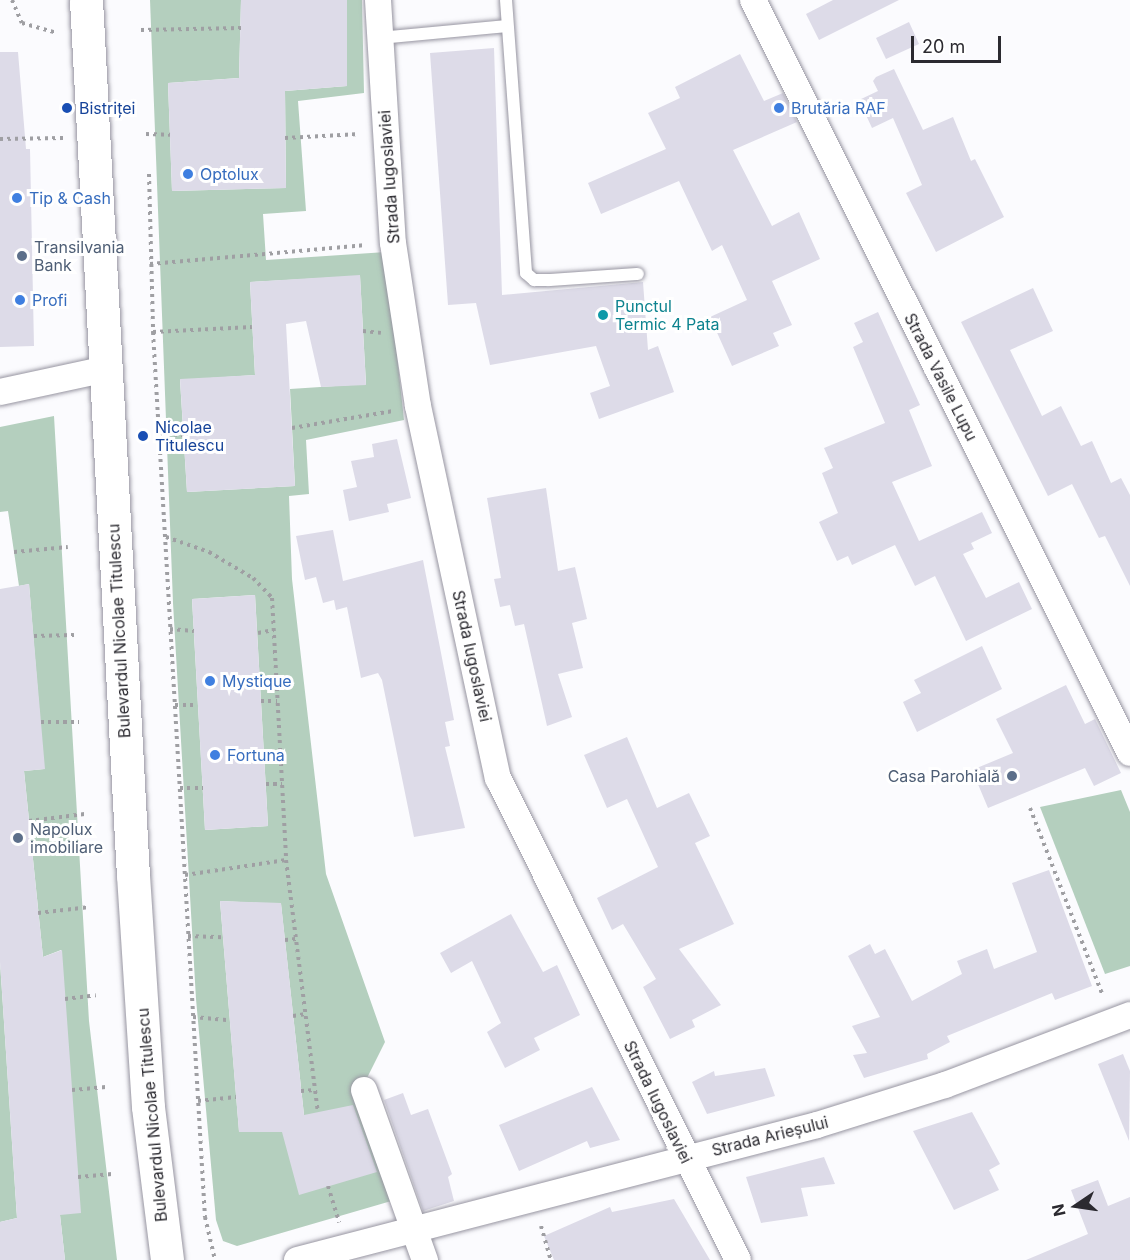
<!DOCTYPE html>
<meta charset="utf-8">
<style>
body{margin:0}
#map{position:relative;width:1130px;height:1260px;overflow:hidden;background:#fbfbfe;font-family:Inter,sans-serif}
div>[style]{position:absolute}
.green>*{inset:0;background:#b4cfbe}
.building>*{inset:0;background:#dddbe8}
.path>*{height:4px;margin-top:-2px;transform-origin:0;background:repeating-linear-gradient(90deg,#9f9fa3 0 3px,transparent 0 7.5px)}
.roads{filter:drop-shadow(0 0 2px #9795a1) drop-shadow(0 0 2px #9795a1)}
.service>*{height:12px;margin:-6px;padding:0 6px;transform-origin:6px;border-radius:6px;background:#fff}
.minor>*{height:26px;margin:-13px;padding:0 13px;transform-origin:13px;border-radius:13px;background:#fff}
.secondary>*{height:33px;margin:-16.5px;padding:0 16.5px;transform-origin:16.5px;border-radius:16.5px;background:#fff}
.dots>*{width:16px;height:16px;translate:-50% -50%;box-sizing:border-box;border:3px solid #fff;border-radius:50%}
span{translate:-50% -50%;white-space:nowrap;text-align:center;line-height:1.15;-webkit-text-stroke:6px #fff;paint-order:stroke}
.transit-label{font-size:16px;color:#164399}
.left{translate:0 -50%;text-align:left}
.shop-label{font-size:16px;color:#366cbe}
.street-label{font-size:16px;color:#2b2a30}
.service-label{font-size:16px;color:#4e5e75}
.right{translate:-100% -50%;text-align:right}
.culture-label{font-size:16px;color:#0d838f}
.north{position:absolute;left:1046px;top:1176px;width:60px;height:60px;-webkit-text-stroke:4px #fff;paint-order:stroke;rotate:257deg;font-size:16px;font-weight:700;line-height:24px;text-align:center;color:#2b2a30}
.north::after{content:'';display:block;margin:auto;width:21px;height:27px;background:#2b2a30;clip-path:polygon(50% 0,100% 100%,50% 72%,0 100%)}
.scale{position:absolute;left:911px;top:36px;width:90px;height:27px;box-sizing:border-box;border:3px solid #2b2a30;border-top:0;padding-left:8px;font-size:18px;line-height:21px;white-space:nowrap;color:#2b2a30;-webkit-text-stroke:4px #fff;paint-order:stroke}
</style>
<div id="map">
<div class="green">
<div style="clip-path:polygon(evenodd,150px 0,241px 0,239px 78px,168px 83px,172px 191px,286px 188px,285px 91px,347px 86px,347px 0,362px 0,364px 93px,298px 101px,306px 211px,263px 214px,266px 260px,386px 252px,404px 420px,306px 440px,309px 494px,289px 496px,292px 579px,326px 874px,385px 1042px,364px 1084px,405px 1197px,237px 1246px,223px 1241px,216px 1220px,196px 999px,173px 603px,150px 0,360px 276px,366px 384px,290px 389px,295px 486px,187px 492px,180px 380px,255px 375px,250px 282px,360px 276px,150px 0,255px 595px,268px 826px,205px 830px,192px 599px,255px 595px,150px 0,220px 901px,281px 904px,304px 1115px,282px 1132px,239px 1131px,220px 901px)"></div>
<div style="clip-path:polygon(54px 416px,89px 1021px,117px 1260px,65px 1260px,60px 1215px,61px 950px,43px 957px,24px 771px,44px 769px,29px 584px,19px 586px,8px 511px,0 512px,0 427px)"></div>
<div style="clip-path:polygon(1121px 790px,1130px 812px,1130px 966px,1105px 974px,1040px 807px)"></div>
<div style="clip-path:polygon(0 962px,17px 1218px,0 1222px)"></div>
</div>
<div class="building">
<div style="clip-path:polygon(241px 0,347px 0,347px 86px,285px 91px,286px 188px,172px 191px,168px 83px,239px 78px)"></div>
<div style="clip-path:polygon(833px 0,899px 0,819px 40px,806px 14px)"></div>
<div style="clip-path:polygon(909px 22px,919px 44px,886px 59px,876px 38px)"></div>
<div style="clip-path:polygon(494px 48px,502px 295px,643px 282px,648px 350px,658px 346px,674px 392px,599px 419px,590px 393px,610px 386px,596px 346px,490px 365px,476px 303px,448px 305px,430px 53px)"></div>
<div style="clip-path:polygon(0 52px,18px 52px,26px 149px,30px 149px,34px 346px,0 347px)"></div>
<div style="clip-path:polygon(740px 54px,764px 101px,783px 93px,797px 122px,733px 150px,772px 226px,799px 212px,820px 259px,772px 281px,792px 325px,773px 333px,779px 346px,732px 366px,710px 317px,747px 300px,722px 245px,712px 251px,679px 181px,601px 214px,588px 183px,666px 149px,648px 113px,680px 98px,675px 87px)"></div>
<div style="clip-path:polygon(894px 69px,923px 130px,953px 117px,971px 161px,975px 159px,1004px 217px,936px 252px,906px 193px,922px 185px,893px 118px,872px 128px,859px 100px,878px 91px,873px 81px,876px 77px)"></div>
<div style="clip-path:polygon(360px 275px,366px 385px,321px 387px,306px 321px,286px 324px,295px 486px,187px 492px,180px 379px,255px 375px,250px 282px)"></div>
<div style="clip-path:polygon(1033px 288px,1053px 331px,1010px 350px,1042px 416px,1061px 406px,1081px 446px,1092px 441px,1111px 483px,1121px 478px,1130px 495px,1130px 586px,1105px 536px,1099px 538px,1072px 484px,1048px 496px,961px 322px)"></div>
<div style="clip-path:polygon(878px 312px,920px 405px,909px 410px,932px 466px,892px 482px,919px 541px,982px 512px,992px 533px,971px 543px,974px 549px,963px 554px,986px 598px,1019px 582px,1032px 609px,966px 641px,935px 576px,915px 586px,895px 545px,852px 565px,848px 556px,837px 561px,819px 522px,838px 513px,822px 473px,833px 468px,824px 448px,885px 423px,853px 347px,863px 342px,854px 323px)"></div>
<div style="clip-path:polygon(397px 439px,411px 498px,387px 504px,389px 512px,349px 521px,343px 490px,357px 487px,351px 461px,374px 457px,372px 444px)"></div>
<div style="clip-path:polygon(546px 488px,558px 571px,575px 567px,587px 619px,572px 623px,583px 668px,558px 674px,572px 717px,547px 726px,524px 624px,515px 626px,510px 605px,500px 607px,494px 579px,501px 578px,487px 498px)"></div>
<div style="clip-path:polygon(333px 530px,343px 581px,423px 560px,454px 720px,445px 722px,450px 746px,445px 747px,465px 828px,414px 837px,382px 680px,378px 673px,361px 678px,347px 607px,336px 610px,334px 600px,323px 603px,316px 577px,305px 580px,296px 536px)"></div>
<div style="clip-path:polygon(29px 584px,45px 769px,24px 771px,43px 957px,62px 950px,81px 1213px,60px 1215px,65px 1260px,0 1260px,0 1222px,17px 1218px,0 962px,0 589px)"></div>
<div style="clip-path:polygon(255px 595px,268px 826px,205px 830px,192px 599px)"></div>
<div style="clip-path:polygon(982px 646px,1002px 689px,917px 732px,903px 702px,921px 693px,914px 680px)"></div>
<div style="clip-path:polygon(1066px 685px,1085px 724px,1095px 719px,1121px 773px,1094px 786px,1085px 768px,988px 808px,972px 770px,1013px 753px,996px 719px)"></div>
<div style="clip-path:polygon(627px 737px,657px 808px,689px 793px,710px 836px,695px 843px,734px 924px,679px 949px,721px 1005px,692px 1020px,695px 1027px,670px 1039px,643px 987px,656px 979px,623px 924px,612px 930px,597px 898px,658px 867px,627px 799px,607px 808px,584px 755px)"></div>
<div style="clip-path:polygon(1049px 870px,1092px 986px,1055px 1000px,1052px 993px,947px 1036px,950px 1042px,927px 1054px,928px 1059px,864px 1078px,853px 1055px,867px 1053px,852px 1026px,880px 1017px,848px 956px,870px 944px,875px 954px,885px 949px,912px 1001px,962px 974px,957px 961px,987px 949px,994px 969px,1037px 952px,1012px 883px)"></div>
<div style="clip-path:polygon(220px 901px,281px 903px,304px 1115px,353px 1105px,377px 1172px,299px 1195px,282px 1132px,239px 1132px)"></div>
<div style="clip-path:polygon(511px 914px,543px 972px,557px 965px,580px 1015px,534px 1038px,540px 1050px,505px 1068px,487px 1032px,501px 1023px,472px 961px,451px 973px,440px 953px)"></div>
<div style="clip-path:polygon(1123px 1054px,1130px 1071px,1129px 1141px,1098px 1064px)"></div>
<div style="clip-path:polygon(765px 1068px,775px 1096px,707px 1114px,692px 1082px,714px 1071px,715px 1076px)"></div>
<div style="clip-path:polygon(592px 1087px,620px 1140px,590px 1148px,587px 1141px,519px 1171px,499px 1125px)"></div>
<div style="clip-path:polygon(403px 1093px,411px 1115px,428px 1109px,452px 1174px,448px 1177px,454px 1201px,423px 1211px,384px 1100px)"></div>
<div style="clip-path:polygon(972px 1112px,1000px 1164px,989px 1170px,999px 1190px,954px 1210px,913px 1131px)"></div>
<div style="clip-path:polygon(824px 1157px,835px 1184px,801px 1188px,808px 1216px,761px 1223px,746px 1177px)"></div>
<div style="clip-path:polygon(1098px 1180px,1108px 1206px,1130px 1197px,1130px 1260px,1026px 1260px,1088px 1234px,1071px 1190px)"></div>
<div style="clip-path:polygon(674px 1199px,710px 1260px,554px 1260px,544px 1236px,610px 1207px,612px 1212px)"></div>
</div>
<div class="path">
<div style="left:12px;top:0;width:25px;rotate:67deg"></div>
<div style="left:22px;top:23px;width:37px;rotate:16deg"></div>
<div style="left:141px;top:30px;width:100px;rotate:-1.1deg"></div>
<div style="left:146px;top:134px;width:24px;rotate:2deg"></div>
<div style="left:285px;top:138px;width:75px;rotate:-3.1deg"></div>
<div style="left:0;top:139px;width:63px;rotate:-0.9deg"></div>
<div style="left:149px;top:174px;width:158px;rotate:88.5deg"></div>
<div style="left:153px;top:332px;width:99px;rotate:-2.9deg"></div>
<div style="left:150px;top:264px;width:217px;rotate:-5deg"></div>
<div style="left:363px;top:331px;width:18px;rotate:6deg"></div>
<div style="left:153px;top:332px;width:887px;rotate:86.64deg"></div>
<div style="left:205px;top:1217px;width:44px;rotate:76.9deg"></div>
<div style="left:292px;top:428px;width:101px;rotate:-9.6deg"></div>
<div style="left:159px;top:433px;width:25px;rotate:5deg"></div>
<div style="left:166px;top:537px;width:46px;rotate:19.2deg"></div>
<div style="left:209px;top:552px;width:51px;rotate:30.6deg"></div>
<div style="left:253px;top:578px;width:28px;rotate:46deg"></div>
<div style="left:272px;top:598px;width:262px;rotate:86.9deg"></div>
<div style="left:286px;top:860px;width:254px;rotate:82.8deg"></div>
<div style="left:14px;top:552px;width:54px;rotate:-5.3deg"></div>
<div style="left:170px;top:629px;width:24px;rotate:5deg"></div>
<div style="left:258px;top:633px;width:16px;rotate:-11deg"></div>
<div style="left:34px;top:636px;width:40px;rotate:-1.4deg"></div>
<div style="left:261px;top:701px;width:16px"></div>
<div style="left:175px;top:705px;width:23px"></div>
<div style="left:41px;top:722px;width:38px"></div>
<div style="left:266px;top:784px;width:16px"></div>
<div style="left:180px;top:788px;width:23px"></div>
<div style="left:1030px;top:808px;width:202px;rotate:68.8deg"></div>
<div style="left:29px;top:821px;width:56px;rotate:-7.1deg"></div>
<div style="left:185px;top:875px;width:102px;rotate:-8.4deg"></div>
<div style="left:38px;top:913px;width:52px;rotate:-6.6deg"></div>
<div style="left:188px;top:936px;width:34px;rotate:2deg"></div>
<div style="left:285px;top:940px;width:11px;rotate:-5deg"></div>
<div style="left:65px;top:999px;width:31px;rotate:-7deg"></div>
<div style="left:293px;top:1016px;width:13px;rotate:-9deg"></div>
<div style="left:193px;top:1017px;width:36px;rotate:5deg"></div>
<div style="left:72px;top:1090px;width:34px;rotate:-5deg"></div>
<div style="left:301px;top:1091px;width:14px;rotate:-4deg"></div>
<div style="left:198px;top:1101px;width:38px;rotate:-6deg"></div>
<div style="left:78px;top:1177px;width:37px;rotate:-5deg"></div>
<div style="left:328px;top:1186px;width:38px;rotate:73deg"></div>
<div style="left:541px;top:1226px;width:35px;rotate:74deg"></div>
</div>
<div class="roads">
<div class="service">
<div style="left:506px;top:0;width:274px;rotate:85.8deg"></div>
<div style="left:526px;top:273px;width:11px;rotate:41deg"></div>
<div style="left:534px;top:280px;width:15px"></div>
<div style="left:549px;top:280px;width:89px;rotate:-3.9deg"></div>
<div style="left:380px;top:38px;width:127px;rotate:-5.4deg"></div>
</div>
<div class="minor">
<div style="left:378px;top:0;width:243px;rotate:86.5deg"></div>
<div style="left:393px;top:243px;width:165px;rotate:81.3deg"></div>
<div style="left:418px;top:406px;width:381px;rotate:77.9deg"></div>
<div style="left:498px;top:778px;width:538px;rotate:63.53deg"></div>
<div style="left:753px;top:0;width:842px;rotate:63.4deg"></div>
<div style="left:0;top:392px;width:108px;rotate:-12.2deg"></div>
<div style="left:364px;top:1090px;width:181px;rotate:70.3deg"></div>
<div style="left:297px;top:1260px;width:537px;rotate:-14.55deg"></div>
<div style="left:817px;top:1125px;width:134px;rotate:-17.4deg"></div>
<div style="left:945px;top:1085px;width:198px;rotate:-20.7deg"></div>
</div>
<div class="secondary">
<div style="left:86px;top:0;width:876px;rotate:86.93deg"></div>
<div style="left:133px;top:875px;width:232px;rotate:86.3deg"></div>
<div style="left:148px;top:1107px;width:154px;rotate:82.9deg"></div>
</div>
</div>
<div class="dots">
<div style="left:67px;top:108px;background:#1a4fb4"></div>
<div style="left:779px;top:108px;background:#3f7fe0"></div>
<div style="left:188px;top:174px;background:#3f7fe0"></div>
<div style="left:17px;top:198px;background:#3f7fe0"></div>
<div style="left:22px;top:256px;background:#5c6f8a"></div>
<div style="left:20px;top:300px;background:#3f7fe0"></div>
<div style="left:603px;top:315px;background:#0f9aa8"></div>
<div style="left:143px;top:436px;background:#1a4fb4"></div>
<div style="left:210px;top:681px;background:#3f7fe0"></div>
<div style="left:215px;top:755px;background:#3f7fe0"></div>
<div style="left:1012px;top:776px;background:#5c6f8a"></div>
<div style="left:18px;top:838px;background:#5c6f8a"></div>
</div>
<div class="transit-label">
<span class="left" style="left:79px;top:108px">Bistriței</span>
<span class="left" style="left:155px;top:436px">Nicolae<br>Titulescu</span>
</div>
<div class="shop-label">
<span class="left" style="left:791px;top:108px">Brutăria RAF</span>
<span class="left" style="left:200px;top:174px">Optolux</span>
<span class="left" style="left:29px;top:198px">Tip &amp; Cash</span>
<span class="left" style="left:32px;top:300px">Profi</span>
<span class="left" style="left:222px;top:681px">Mystique</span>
<span class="left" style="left:227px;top:755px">Fortuna</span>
</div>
<div class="street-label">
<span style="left:389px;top:177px;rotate:-94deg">Strada Iugoslaviei</span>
<span style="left:941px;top:377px;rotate:63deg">Strada Vasile Lupu</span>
<span style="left:119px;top:631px;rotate:-93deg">Bulevardul Nicolae Titulescu</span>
<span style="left:472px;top:656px;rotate:78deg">Strada Iugoslaviei</span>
<span style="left:658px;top:1102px;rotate:64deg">Strada Iugoslaviei</span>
<span style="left:152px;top:1115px;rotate:-95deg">Bulevardul Nicolae Titulescu</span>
<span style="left:770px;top:1136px;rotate:-14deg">Strada Arieșului</span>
</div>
<div class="service-label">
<span class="left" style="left:34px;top:256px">Transilvania<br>Bank</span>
<span class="right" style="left:1000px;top:776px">Casa Parohială</span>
<span class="left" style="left:30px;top:838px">Napolux<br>imobiliare</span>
</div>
<div class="culture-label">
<span class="left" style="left:615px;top:315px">Punctul<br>Termic 4 Pata</span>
</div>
<div class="north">N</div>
<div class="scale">20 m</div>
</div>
